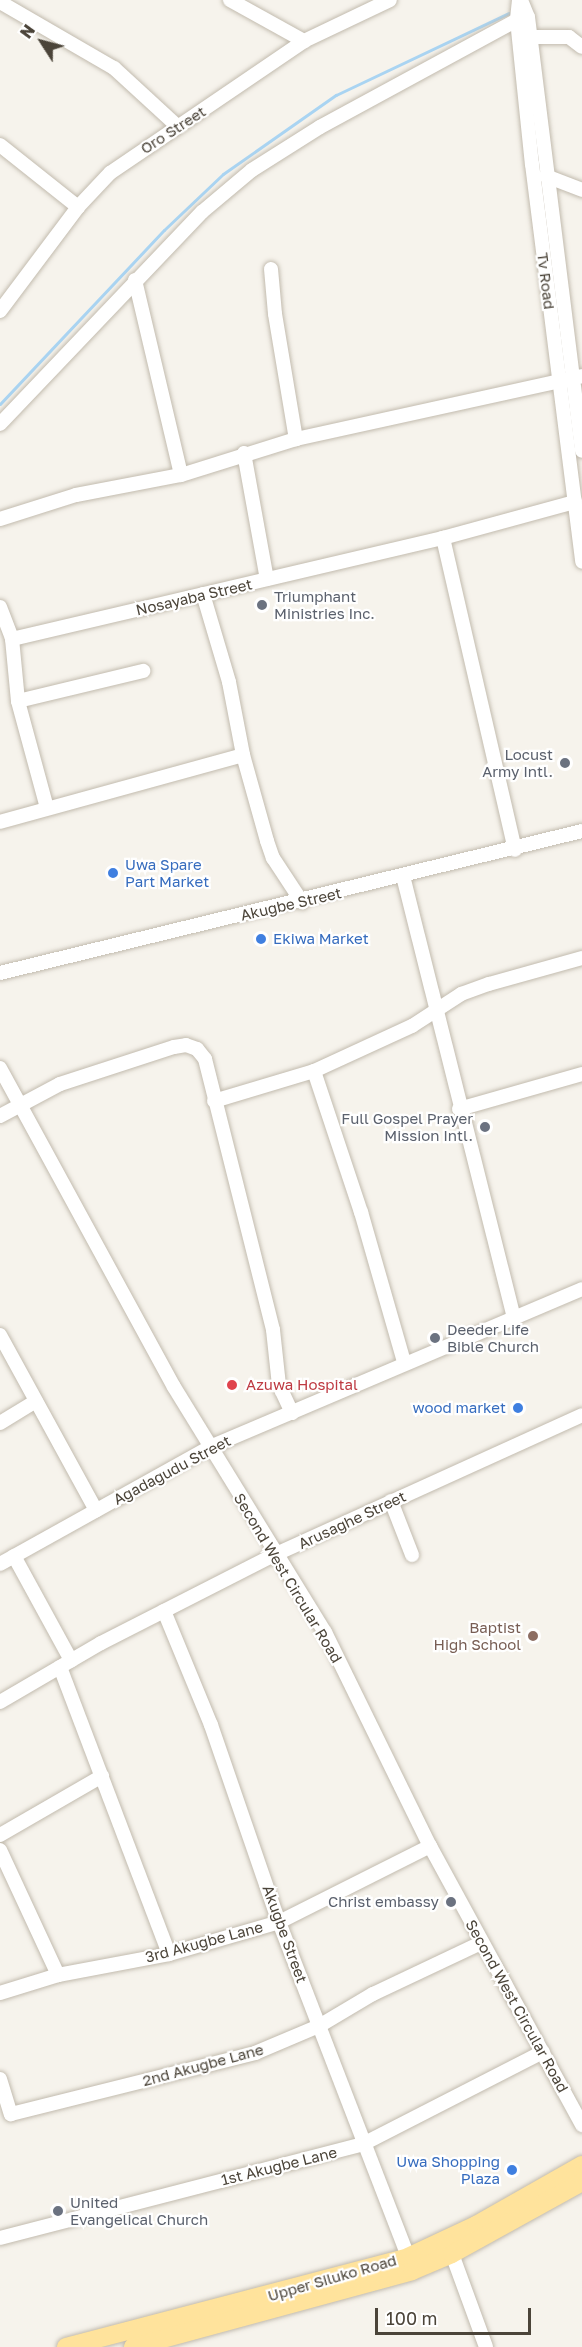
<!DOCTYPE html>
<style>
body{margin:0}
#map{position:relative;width:582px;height:2347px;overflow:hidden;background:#f6f3ec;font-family:"Golos Text",sans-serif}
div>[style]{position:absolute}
.stream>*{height:3px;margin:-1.5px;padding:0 1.5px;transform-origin:1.5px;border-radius:1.5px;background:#a9d4f2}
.roads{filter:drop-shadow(0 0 2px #c2bbae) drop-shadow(0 0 2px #c2bbae)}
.minor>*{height:14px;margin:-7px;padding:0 7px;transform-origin:7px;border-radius:7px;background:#fff}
.major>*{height:18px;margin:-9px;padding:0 9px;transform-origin:9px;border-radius:9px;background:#ffe39c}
.dots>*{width:16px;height:16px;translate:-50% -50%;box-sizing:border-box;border:3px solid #fff;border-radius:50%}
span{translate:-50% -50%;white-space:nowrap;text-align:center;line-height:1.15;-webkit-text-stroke:4.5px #fff;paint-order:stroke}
.street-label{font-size:15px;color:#4b4439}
.worship-label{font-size:15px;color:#5b616d}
.left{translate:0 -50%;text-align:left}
.right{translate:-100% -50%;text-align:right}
.shop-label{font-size:15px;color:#366cbe}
.health-label{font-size:15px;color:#be3a42}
.education-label{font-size:15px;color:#785e54}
.north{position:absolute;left:12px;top:12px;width:60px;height:60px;-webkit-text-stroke:4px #fff;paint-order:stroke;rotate:306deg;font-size:16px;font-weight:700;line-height:24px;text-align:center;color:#4b4439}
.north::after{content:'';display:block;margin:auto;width:21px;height:27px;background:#4b4439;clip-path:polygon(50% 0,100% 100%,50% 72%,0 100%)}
.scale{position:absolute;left:375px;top:2308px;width:156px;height:27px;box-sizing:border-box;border:3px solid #4b4439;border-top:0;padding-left:8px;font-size:18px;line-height:21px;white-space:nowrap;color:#4b4439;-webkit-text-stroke:4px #fff;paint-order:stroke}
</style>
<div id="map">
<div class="stream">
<div style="left:0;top:404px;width:239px;rotate:-46.7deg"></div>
<div style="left:164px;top:230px;width:81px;rotate:-43.5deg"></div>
<div style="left:223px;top:174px;width:138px;rotate:-35deg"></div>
<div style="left:336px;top:95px;width:191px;rotate:-25.4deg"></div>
</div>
<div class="roads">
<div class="minor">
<div style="left:230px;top:0;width:85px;rotate:29deg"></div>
<div style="left:519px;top:0;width:20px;rotate:96deg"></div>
<div style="left:517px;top:20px;width:145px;rotate:84.1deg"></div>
<div style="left:532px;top:164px;width:401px;rotate:82.8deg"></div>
<div style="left:521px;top:0;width:18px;rotate:68deg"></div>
<div style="left:528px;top:17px;width:437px;rotate:82.9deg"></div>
<div style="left:0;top:2px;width:132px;rotate:30.1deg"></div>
<div style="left:114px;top:68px;width:86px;rotate:42.6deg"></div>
<div style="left:530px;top:37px;width:39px"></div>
<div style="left:569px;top:37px;width:16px;rotate:38deg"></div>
<div style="left:0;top:145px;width:100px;rotate:38.5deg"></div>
<div style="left:546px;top:176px;width:39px;rotate:21deg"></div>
<div style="left:271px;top:269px;width:45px;rotate:84.9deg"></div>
<div style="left:275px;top:314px;width:127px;rotate:80.5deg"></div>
<div style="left:135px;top:280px;width:200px;rotate:76.7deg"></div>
<div style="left:0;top:311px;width:130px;rotate:-53.1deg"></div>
<div style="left:78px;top:207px;width:47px;rotate:-46.7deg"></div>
<div style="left:110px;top:173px;width:235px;rotate:-34.2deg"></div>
<div style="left:304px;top:41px;width:95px;rotate:-25.5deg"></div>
<div style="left:0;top:424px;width:293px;rotate:-46.4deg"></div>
<div style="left:202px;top:212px;width:65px;rotate:-40deg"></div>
<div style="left:252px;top:170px;width:80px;rotate:-32.3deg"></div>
<div style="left:320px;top:127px;width:224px;rotate:-28.5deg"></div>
<div style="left:244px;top:453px;width:128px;rotate:79.7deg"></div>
<div style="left:0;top:519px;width:80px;rotate:-17.5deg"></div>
<div style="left:76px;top:495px;width:107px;rotate:-10.8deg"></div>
<div style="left:181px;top:475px;width:121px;rotate:-17.4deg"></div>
<div style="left:296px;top:439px;width:293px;rotate:-12.4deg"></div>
<div style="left:443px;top:538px;width:320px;rotate:77deg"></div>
<div style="left:203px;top:594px;width:92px;rotate:73.5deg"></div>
<div style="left:229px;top:682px;width:74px;rotate:79.1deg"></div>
<div style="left:243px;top:755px;width:89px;rotate:74.4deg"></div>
<div style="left:267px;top:841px;width:18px;rotate:71deg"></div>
<div style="left:273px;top:858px;width:53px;rotate:56.6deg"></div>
<div style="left:0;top:607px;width:34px;rotate:69deg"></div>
<div style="left:18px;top:701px;width:129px;rotate:-13.5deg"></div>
<div style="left:47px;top:808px;width:111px;rotate:-105.2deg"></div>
<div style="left:18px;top:701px;width:62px;rotate:-95.5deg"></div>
<div style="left:12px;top:639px;width:443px;rotate:-13.2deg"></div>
<div style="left:443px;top:538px;width:137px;rotate:-15.3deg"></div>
<div style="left:0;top:822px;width:252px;rotate:-15.4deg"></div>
<div style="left:403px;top:876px;width:453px;rotate:75.9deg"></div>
<div style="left:0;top:973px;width:599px;rotate:-13.71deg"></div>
<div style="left:0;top:1068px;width:363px;rotate:61.4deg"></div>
<div style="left:174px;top:1387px;width:288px;rotate:58.4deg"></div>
<div style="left:325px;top:1632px;width:238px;rotate:63.9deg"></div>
<div style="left:430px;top:1846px;width:318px;rotate:61.4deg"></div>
<div style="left:314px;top:1071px;width:149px;rotate:71.6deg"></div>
<div style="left:361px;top:1212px;width:156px;rotate:74deg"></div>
<div style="left:214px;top:1101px;width:104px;rotate:-16.7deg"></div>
<div style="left:314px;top:1071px;width:108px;rotate:-24.7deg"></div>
<div style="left:412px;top:1026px;width:59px;rotate:-33.1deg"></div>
<div style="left:461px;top:994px;width:30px;rotate:-20deg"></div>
<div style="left:489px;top:984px;width:97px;rotate:-15.6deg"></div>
<div style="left:459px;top:1109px;width:128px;rotate:-15.9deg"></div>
<div style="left:0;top:1116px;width:68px;rotate:-28.1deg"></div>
<div style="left:60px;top:1084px;width:120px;rotate:-18deg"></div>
<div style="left:174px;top:1047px;width:12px;rotate:-9deg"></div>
<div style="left:186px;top:1045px;width:12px;rotate:20deg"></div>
<div style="left:197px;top:1049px;width:13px;rotate:51deg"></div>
<div style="left:205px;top:1059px;width:279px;rotate:75.9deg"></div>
<div style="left:273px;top:1330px;width:55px;rotate:83.8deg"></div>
<div style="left:279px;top:1385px;width:31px;rotate:65deg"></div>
<div style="left:0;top:1335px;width:200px;rotate:61.3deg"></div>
<div style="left:0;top:1423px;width:42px;rotate:-31.4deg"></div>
<div style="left:391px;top:1501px;width:58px;rotate:68.7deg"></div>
<div style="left:14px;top:1556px;width:119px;rotate:61.3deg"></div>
<div style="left:0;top:1564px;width:240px;rotate:-29.1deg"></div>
<div style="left:210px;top:1447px;width:404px;rotate:-23deg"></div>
<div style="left:164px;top:1611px;width:123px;rotate:67.6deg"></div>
<div style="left:211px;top:1725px;width:208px;rotate:71deg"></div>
<div style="left:279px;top:1922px;width:359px;rotate:68.9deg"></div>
<div style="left:60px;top:1667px;width:307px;rotate:69.2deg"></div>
<div style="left:0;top:1702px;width:117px;rotate:-30.3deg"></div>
<div style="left:101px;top:1643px;width:194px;rotate:-27deg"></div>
<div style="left:274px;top:1555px;width:338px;rotate:-24.4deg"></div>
<div style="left:0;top:1835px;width:118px;rotate:-30deg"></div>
<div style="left:0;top:1850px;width:138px;rotate:65.1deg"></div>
<div style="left:0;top:1993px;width:61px;rotate:-17.2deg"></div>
<div style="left:58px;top:1975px;width:113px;rotate:-10.7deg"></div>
<div style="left:169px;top:1954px;width:115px;rotate:-16.2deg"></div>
<div style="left:279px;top:1922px;width:169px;rotate:-26.7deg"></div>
<div style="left:0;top:2079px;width:37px;rotate:73deg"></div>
<div style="left:11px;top:2114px;width:252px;rotate:-14deg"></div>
<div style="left:255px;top:2053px;width:69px;rotate:-22.9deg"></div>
<div style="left:319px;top:2026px;width:63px;rotate:-30.7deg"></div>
<div style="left:373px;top:1994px;width:119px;rotate:-25.3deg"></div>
<div style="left:0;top:2238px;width:375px;rotate:-14.5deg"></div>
<div style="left:363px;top:2144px;width:202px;rotate:-27.1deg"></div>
<div style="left:452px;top:2254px;width:99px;rotate:69.9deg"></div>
</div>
<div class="major">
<div style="left:66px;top:2347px;width:354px;rotate:-14.7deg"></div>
<div style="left:408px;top:2257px;width:75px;rotate:-25.2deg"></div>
<div style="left:476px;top:2225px;width:122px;rotate:-29.5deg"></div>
<div style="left:133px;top:2347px;width:289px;rotate:-15.2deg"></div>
<div style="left:412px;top:2271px;width:43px;rotate:-23deg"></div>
<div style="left:452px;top:2254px;width:149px;rotate:-29deg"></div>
</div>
</div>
<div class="dots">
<div style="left:262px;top:605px;background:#6b7280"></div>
<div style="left:565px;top:763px;background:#6b7280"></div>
<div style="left:113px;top:873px;background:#3f7fe0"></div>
<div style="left:261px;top:939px;background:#3f7fe0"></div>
<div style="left:485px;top:1127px;background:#6b7280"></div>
<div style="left:435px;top:1338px;background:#6b7280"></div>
<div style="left:232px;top:1385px;background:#e0444e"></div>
<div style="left:518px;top:1408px;background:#3f7fe0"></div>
<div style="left:533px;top:1636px;background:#8d6e63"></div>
<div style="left:451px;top:1902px;background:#6b7280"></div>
<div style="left:512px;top:2170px;background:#3f7fe0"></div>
<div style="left:58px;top:2211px;background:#6b7280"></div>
</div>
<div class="street-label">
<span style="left:173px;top:130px;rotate:-33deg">Oro Street</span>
<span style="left:546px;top:281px;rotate:83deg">Tv Road</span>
<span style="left:194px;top:597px;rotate:-13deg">Nosayaba Street</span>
<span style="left:291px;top:904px;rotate:-13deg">Akugbe Street</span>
<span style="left:172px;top:1470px;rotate:-28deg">Agadagudu Street</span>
<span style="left:352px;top:1520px;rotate:-25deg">Arusaghe Street</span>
<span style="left:288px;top:1578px;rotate:59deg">Second West Circular Road</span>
<span style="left:285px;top:1934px;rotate:70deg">Akugbe Street</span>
<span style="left:204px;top:1942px;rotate:-15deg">3rd Akugbe Lane</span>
<span style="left:517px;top:2006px;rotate:61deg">Second West Circular Road</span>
<span style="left:203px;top:2065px;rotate:-15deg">2nd Akugbe Lane</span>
<span style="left:279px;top:2166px;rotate:-14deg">1st Akugbe Lane</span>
<span style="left:332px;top:2278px;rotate:-16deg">Upper Siluko Road</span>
</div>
<div class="worship-label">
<span class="left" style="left:274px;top:605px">Triumphant<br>Ministries Inc.</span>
<span class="right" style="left:553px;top:763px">Locust<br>Army Intl.</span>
<span class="right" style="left:473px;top:1127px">Full Gospel Prayer<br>Mission Intl.</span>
<span class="left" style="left:447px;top:1338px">Deeder Life<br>Bible Church</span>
<span class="right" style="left:439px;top:1902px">Christ embassy</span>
<span class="left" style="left:70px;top:2211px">United<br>Evangelical Church</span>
</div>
<div class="shop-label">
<span class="left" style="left:125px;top:873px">Uwa Spare<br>Part Market</span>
<span class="left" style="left:273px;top:939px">Ekiwa Market</span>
<span class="right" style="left:506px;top:1408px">wood market</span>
<span class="right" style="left:500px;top:2170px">Uwa Shopping<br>Plaza</span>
</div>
<div class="health-label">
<span class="left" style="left:246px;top:1385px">Azuwa Hospital</span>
</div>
<div class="education-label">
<span class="right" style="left:521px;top:1636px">Baptist<br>High School</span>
</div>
<div class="north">N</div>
<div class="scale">100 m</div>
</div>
